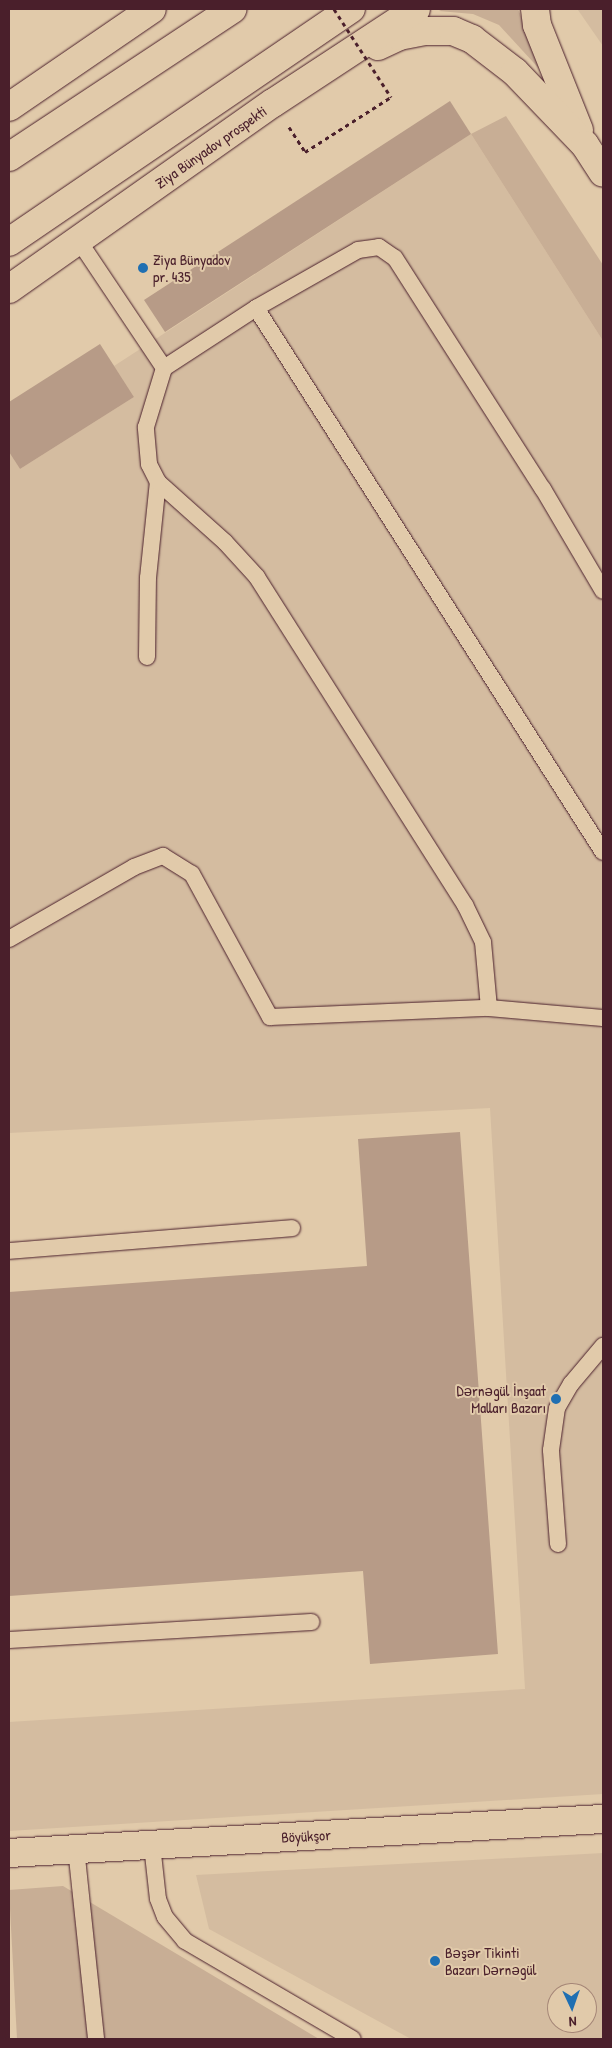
<!DOCTYPE html>
<meta charset="utf-8">
<style>
body{margin:0}
#map{position:relative;width:612px;height:2048px;overflow:hidden;background:#e1caaa;font-family:"Patrick Hand",sans-serif}
div>[style]{position:absolute}
.built>*{inset:0;background:#d4bca0}
.green>*{inset:0;background:#c8ae95}
.building>*{inset:0;background:#b79b87}
.path>*{height:3px;margin-top:-1.5px;transform-origin:0;background:repeating-linear-gradient(90deg,#4a1f2b 0 4px,transparent 0 8px)}
.roads{filter:drop-shadow(0 0 1px #4a1f2b) drop-shadow(0 0 1px #4a1f2b)}
.lane>*{height:16px;margin:-8px;padding:0 8px;transform-origin:8px;border-radius:8px;background:#e1caaa}
.secondary>*{height:28px;margin:-14px;padding:0 14px;transform-origin:14px;border-radius:14px;background:#e1caaa}
.primary>*{height:28px;margin:-14px;padding:0 14px;transform-origin:14px;border-radius:14px;background:#e1caaa}
.path-bridge>*{height:3px;margin-top:-1.5px;transform-origin:0;background:repeating-linear-gradient(90deg,#4a1f2b 0 4px,transparent 0 8px)}
.dots>*{width:14px;height:14px;translate:-50% -50%;box-sizing:border-box;border:2px solid #e1caaa;border-radius:50%}
span{translate:-50% -50%;white-space:nowrap;text-align:center;line-height:1.15;-webkit-text-stroke:4px #e1caaa;paint-order:stroke}
.street-label{font-size:15px;color:#4a1f2b}
.poi-label{font-size:15px;color:#4a1f2b}
.left{translate:0 -50%;text-align:left}
.right{translate:-100% -50%;text-align:right}
.frame{position:absolute;inset:0;border:10px solid #4a1f2b;pointer-events:none}
.north{position:absolute;left:547px;top:1983px;width:50px;height:50px;box-sizing:border-box;background:#e1caaa;border:1px solid #a58677;border-radius:50%;rotate:177deg;font-size:14px;font-weight:700;line-height:20px;text-align:center;color:#4a1f2b}
.north::after{content:'';display:block;margin:auto;width:18px;height:22px;background:#1f6fb2;clip-path:polygon(50% 0,100% 100%,50% 72%,0 100%)}
</style>
<div id="map">
<div class="built">
<div style="clip-path:polygon(603px 9px,603px 46px,578px 10px)"></div>
<div style="clip-path:polygon(471px 134px,603px 341px,603px 1794px,9px 1831px,9px 1722px,525px 1689px,490px 1108px,9px 1133px,9px 452px,20px 469px,134px 397px,114px 366px)"></div>
<div style="clip-path:polygon(evenodd,603px 1853px,603px 2039px,411px 2039px,209px 1929px,196px 1875px,603px 1853px,557px 1993px,587px 1993px,587px 2023px,557px 2023px,557px 1993px)"></div>
</div>
<div class="green">
<div style="clip-path:polygon(443px 9px,518px 9px,544px 74px,499px 25px,473px 14px,439px 11px)"></div>
<div style="clip-path:polygon(506px 116px,603px 265px,603px 341px,471px 134px)"></div>
<div style="clip-path:polygon(63px 1886px,319px 2039px,17px 2039px,9px 1890px)"></div>
</div>
<div class="building">
<div style="clip-path:polygon(450px 101px,471px 134px,165px 332px,144px 300px)"></div>
<div style="clip-path:polygon(100px 344px,134px 397px,20px 469px,9px 452px,9px 402px)"></div>
<div style="clip-path:polygon(460px 1132px,498px 1654px,370px 1664px,363px 1571px,9px 1596px,9px 1292px,367px 1266px,358px 1139px)"></div>
</div>
<div class="path">
<div style="left:289px;top:127px;width:30px;rotate:57deg"></div>
<div style="left:305px;top:152px;width:102px;rotate:-32.6deg"></div>
</div>
<div class="roads">
<div class="lane">
<div style="left:79px;top:241px;width:153px;rotate:56.2deg"></div>
<div style="left:256px;top:308px;width:645px;rotate:57.47deg"></div>
<div style="left:147px;top:657px;width:79px;rotate:-89.3deg"></div>
<div style="left:148px;top:578px;width:97px;rotate:-84.1deg"></div>
<div style="left:9px;top:939px;width:144px;rotate:-29.9deg"></div>
<div style="left:134px;top:867px;width:31px;rotate:-21deg"></div>
<div style="left:163px;top:856px;width:34px;rotate:32deg"></div>
<div style="left:192px;top:874px;width:163px;rotate:61.4deg"></div>
<div style="left:270px;top:1017px;width:219px;rotate:-2.4deg"></div>
<div style="left:489px;top:1008px;width:114px;rotate:5deg"></div>
<div style="left:489px;top:1008px;width:66px;rotate:-95.2deg"></div>
<div style="left:483px;top:942px;width:41px;rotate:-115.9deg"></div>
<div style="left:465px;top:905px;width:388px;rotate:-122.4deg"></div>
<div style="left:257px;top:577px;width:47px;rotate:-132.4deg"></div>
<div style="left:225px;top:542px;width:90px;rotate:-138.2deg"></div>
<div style="left:158px;top:482px;width:20px;rotate:-117deg"></div>
<div style="left:149px;top:464px;width:37px;rotate:-95deg"></div>
<div style="left:146px;top:427px;width:62px;rotate:-73deg"></div>
<div style="left:164px;top:368px;width:110px;rotate:-33.1deg"></div>
<div style="left:256px;top:308px;width:117px;rotate:-29.6deg"></div>
<div style="left:358px;top:250px;width:21px;rotate:-8deg"></div>
<div style="left:379px;top:247px;width:19px;rotate:35deg"></div>
<div style="left:395px;top:258px;width:274px;rotate:57.4deg"></div>
<div style="left:543px;top:489px;width:118px;rotate:59.5deg"></div>
<div style="left:9px;top:1251px;width:284px;rotate:-4.6deg"></div>
<div style="left:558px;top:1544px;width:94px;rotate:-94.3deg"></div>
<div style="left:551px;top:1450px;width:42px;rotate:-81.9deg"></div>
<div style="left:557px;top:1408px;width:28px;rotate:-60deg"></div>
<div style="left:571px;top:1384px;width:50px;rotate:-49.9deg"></div>
<div style="left:9px;top:1640px;width:303px;rotate:-3.4deg"></div>
<div style="left:152px;top:1845px;width:54px;rotate:83.7deg"></div>
<div style="left:158px;top:1899px;width:19px;rotate:69deg"></div>
<div style="left:165px;top:1917px;width:31px;rotate:50deg"></div>
<div style="left:185px;top:1941px;width:194px;rotate:30.3deg"></div>
<div style="left:76px;top:1848px;width:192px;rotate:84deg"></div>
</div>
<div class="secondary">
<div style="left:535px;top:9px;width:16px;rotate:83deg"></div>
<div style="left:537px;top:25px;width:113px;rotate:68.2deg"></div>
<div style="left:378px;top:46px;width:23px;rotate:-25deg"></div>
<div style="left:399px;top:36px;width:25px;rotate:-11deg"></div>
<div style="left:424px;top:31px;width:29px"></div>
<div style="left:453px;top:31px;width:21px;rotate:23deg"></div>
<div style="left:472px;top:39px;width:54px;rotate:37.5deg"></div>
<div style="left:515px;top:72px;width:101px;rotate:46.2deg"></div>
<div style="left:585px;top:145px;width:33px;rotate:57deg"></div>
<div style="left:9px;top:107px;width:173px;rotate:-34.4deg"></div>
<div style="left:9px;top:289px;width:323px;rotate:-35.2deg"></div>
<div style="left:273px;top:103px;width:171px;rotate:-33.3deg"></div>
<div style="left:9px;top:1853px;width:595px;rotate:-3.28deg"></div>
</div>
<div class="primary">
<div style="left:9px;top:157px;width:268px;rotate:-33.5deg"></div>
<div style="left:9px;top:242px;width:414px;rotate:-34.3deg"></div>
</div>
</div>
<div class="path-bridge">
<div style="left:334px;top:9px;width:105px;rotate:57.1deg"></div>
</div>
<div class="dots">
<div style="left:143px;top:268px;background:#1f6fb2"></div>
<div style="left:556px;top:1399px;background:#1f6fb2"></div>
<div style="left:435px;top:1961px;background:#1f6fb2"></div>
</div>
<div class="street-label">
<span style="left:211px;top:147px;rotate:-35deg">Ziya Bünyadov prospekti</span>
<span style="left:306px;top:1836px;rotate:-3deg">Böyükşor</span>
</div>
<div class="poi-label">
<span class="left" style="left:153px;top:268px">Ziya Bünyadov<br>pr. 435</span>
<span class="right" style="left:546px;top:1399px">Dərnəgül İnşaat<br>Malları Bazarı</span>
<span class="left" style="left:445px;top:1961px">Bəşər Tikinti<br>Bazarı Dərnəgül</span>
</div>
<div class="frame"></div>
<div class="north">N</div>
</div>
